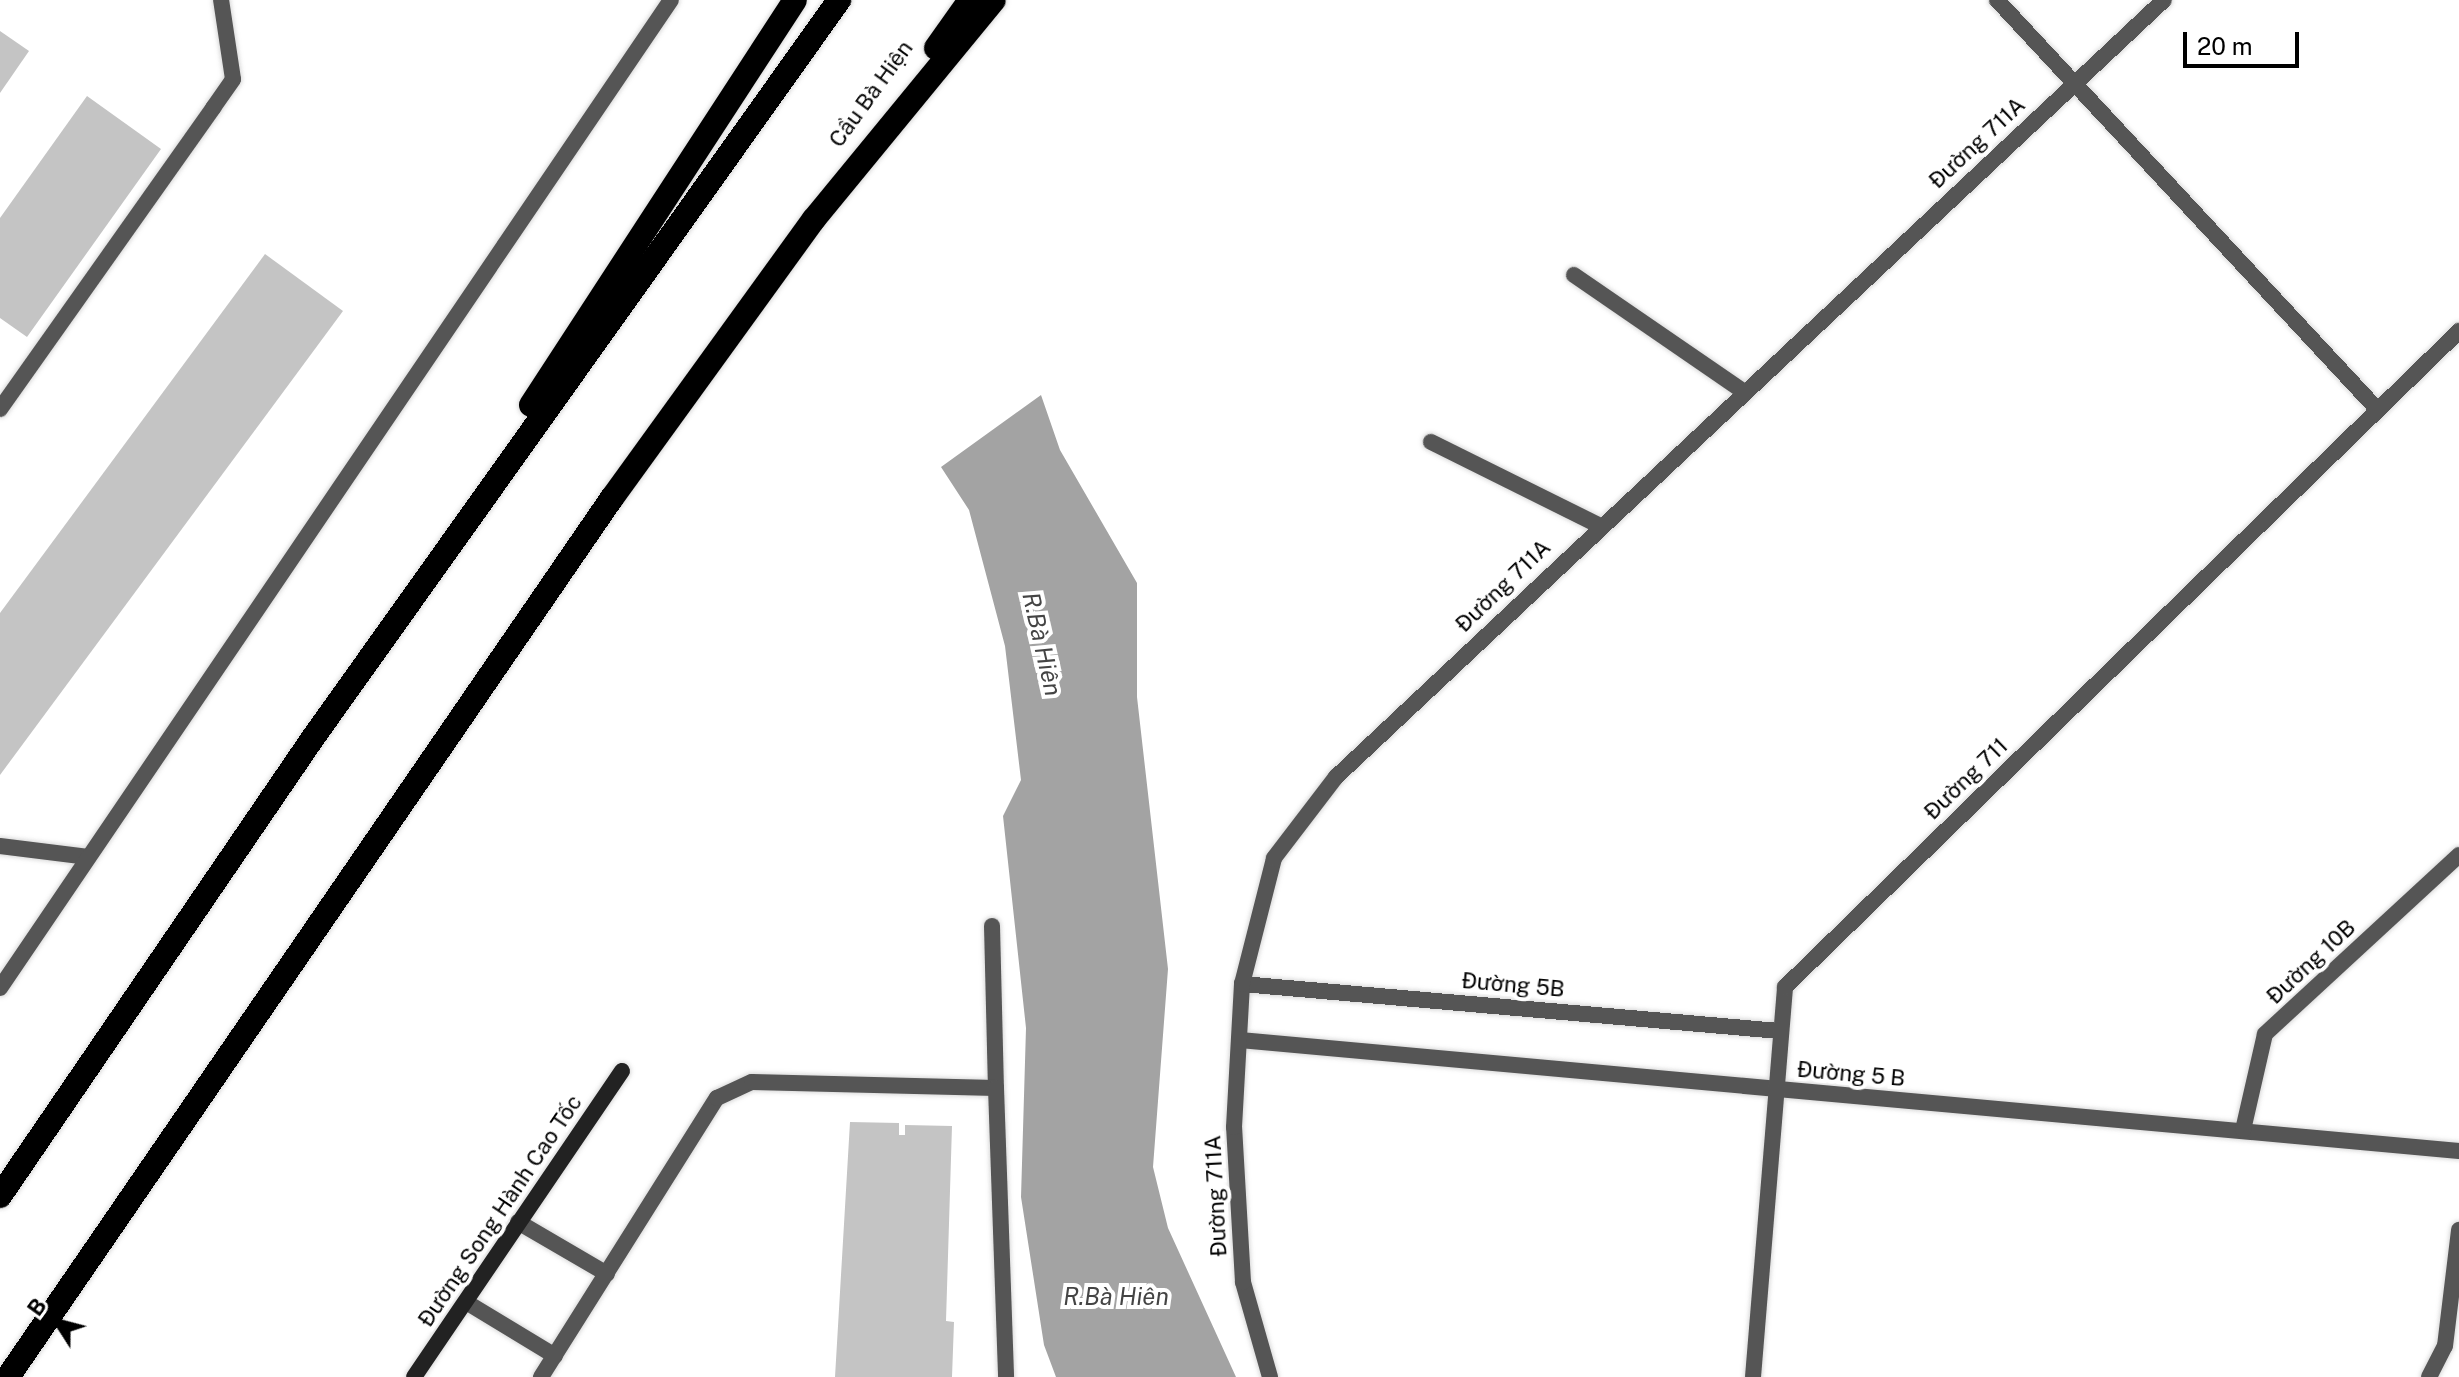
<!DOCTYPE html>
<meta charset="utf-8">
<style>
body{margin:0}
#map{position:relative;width:2459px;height:1377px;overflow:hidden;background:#fff;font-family:"Public Sans",sans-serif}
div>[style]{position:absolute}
.water>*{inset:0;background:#a3a3a3}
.building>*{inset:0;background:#c4c4c4}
.roads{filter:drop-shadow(0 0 2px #dbdbdb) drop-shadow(0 0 2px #dbdbdb)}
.service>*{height:16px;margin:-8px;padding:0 8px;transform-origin:8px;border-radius:8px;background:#555}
.minor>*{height:16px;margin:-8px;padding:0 8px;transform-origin:8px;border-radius:8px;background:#555}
.secondary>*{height:16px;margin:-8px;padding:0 8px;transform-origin:8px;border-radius:8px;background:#222}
.motorway>*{height:24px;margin:-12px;padding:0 12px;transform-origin:12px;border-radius:12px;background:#000}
span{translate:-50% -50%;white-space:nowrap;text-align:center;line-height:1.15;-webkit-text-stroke:8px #fff;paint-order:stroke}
.street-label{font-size:22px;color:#000}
.water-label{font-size:24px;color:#444;font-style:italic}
.north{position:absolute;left:16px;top:1281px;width:80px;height:80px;-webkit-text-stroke:6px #fff;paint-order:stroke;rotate:306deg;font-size:22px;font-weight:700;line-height:32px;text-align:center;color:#000}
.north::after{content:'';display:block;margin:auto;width:28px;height:36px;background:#000;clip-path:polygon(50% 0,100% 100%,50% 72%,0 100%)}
.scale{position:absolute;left:2183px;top:32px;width:116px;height:36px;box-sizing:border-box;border:4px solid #000;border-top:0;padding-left:10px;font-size:24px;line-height:28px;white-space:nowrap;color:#000;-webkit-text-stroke:6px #fff;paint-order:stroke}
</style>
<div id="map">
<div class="water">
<div style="clip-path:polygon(1041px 395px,1060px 450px,1137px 583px,1137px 697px,1168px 969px,1153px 1167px,1168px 1228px,1236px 1377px,1056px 1377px,1044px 1345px,1021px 1197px,1026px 1028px,1003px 816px,1021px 780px,1005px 646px,969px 510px,941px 467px)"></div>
</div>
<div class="building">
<div style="clip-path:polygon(0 31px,29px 51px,0 93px)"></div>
<div style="clip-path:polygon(87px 96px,161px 149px,27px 337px,0 318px,0 218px)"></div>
<div style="clip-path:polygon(265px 254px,343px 311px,0 775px,0 613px)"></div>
<div style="clip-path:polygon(850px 1122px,899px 1123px,899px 1135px,905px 1135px,905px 1125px,952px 1126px,946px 1321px,954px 1322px,952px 1377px,835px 1377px)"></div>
</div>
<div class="roads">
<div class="service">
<div style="left:1574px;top:275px;width:205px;rotate:34.5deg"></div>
<div style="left:0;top:409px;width:369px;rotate:-54.7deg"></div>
<div style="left:1431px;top:442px;width:186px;rotate:26.4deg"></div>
<div style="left:992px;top:926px;width:162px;rotate:88.6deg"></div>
<div style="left:518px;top:1222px;width:103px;rotate:30.3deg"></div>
<div style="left:466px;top:1302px;width:104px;rotate:31.2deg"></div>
<div style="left:541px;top:1377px;width:330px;rotate:-57.8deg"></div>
<div style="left:717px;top:1098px;width:38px;rotate:-25deg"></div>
<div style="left:752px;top:1082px;width:244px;rotate:1.4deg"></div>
<div style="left:996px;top:1088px;width:289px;rotate:88deg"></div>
</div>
<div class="minor">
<div style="left:1997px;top:0;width:557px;rotate:47.11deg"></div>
<div style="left:213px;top:108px;width:35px;rotate:-55deg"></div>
<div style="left:233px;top:79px;width:80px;rotate:-98.6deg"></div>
<div style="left:0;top:846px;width:89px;rotate:7.1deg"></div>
<div style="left:1242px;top:984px;width:539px;rotate:5deg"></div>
<div style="left:0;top:988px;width:1194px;rotate:-55.82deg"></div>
<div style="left:1240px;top:1040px;width:1224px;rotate:5.2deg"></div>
<div style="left:2243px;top:1130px;width:98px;rotate:-77.1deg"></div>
<div style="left:2265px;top:1034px;width:264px;rotate:-42.7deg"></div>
<div style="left:1270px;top:1377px;width:99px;rotate:-105.9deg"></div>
<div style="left:1243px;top:1282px;width:155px;rotate:-93.3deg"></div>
<div style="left:1234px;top:1127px;width:143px;rotate:-86.8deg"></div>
<div style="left:1242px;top:984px;width:130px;rotate:-75.7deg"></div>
<div style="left:1274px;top:858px;width:102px;rotate:-52.6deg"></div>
<div style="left:1336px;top:777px;width:1135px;rotate:-43.18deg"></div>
<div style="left:1753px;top:1377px;width:391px;rotate:-85.3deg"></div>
<div style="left:1785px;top:987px;width:941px;rotate:-44.22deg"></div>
<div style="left:2429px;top:1377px;width:35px;rotate:-63deg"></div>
<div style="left:2445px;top:1346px;width:117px;rotate:-83.1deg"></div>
</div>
<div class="secondary">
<div style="left:414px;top:1377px;width:370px;rotate:-55.8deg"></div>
</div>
<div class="motorway">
<div style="left:936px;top:48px;width:59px;rotate:-54.7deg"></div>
<div style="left:531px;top:405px;width:483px;rotate:-56.9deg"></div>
<div style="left:0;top:1196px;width:558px;rotate:-55.66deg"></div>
<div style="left:315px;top:735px;width:903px;rotate:-54.51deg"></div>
<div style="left:8px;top:1377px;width:1067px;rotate:-55.51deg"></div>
<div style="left:612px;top:498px;width:344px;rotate:-54.1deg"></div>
<div style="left:814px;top:219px;width:283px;rotate:-50.6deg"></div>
</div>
</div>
<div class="street-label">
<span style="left:871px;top:94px;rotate:-54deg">Cầu Bà Hiện</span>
<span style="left:1977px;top:143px;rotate:-43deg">Đường 711A</span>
<span style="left:1503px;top:586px;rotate:-44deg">Đường 711A</span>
<span style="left:1966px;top:779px;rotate:-44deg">Đường 711</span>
<span style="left:2311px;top:962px;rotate:-43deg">Đường 10B</span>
<span style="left:1513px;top:985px;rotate:5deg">Đường 5B</span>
<span style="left:1851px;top:1074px;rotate:5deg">Đường 5 B</span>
<span style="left:1216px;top:1196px;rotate:-93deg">Đường 711A</span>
<span style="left:500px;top:1211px;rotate:-56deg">Đường Song Hành Cao Tốc</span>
</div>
<div class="water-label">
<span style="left:1042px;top:644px;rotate:77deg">R.Bà Hiên</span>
<span style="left:1116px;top:1297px">R.Bà Hiên</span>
</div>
<div class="north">B</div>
<div class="scale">20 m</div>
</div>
